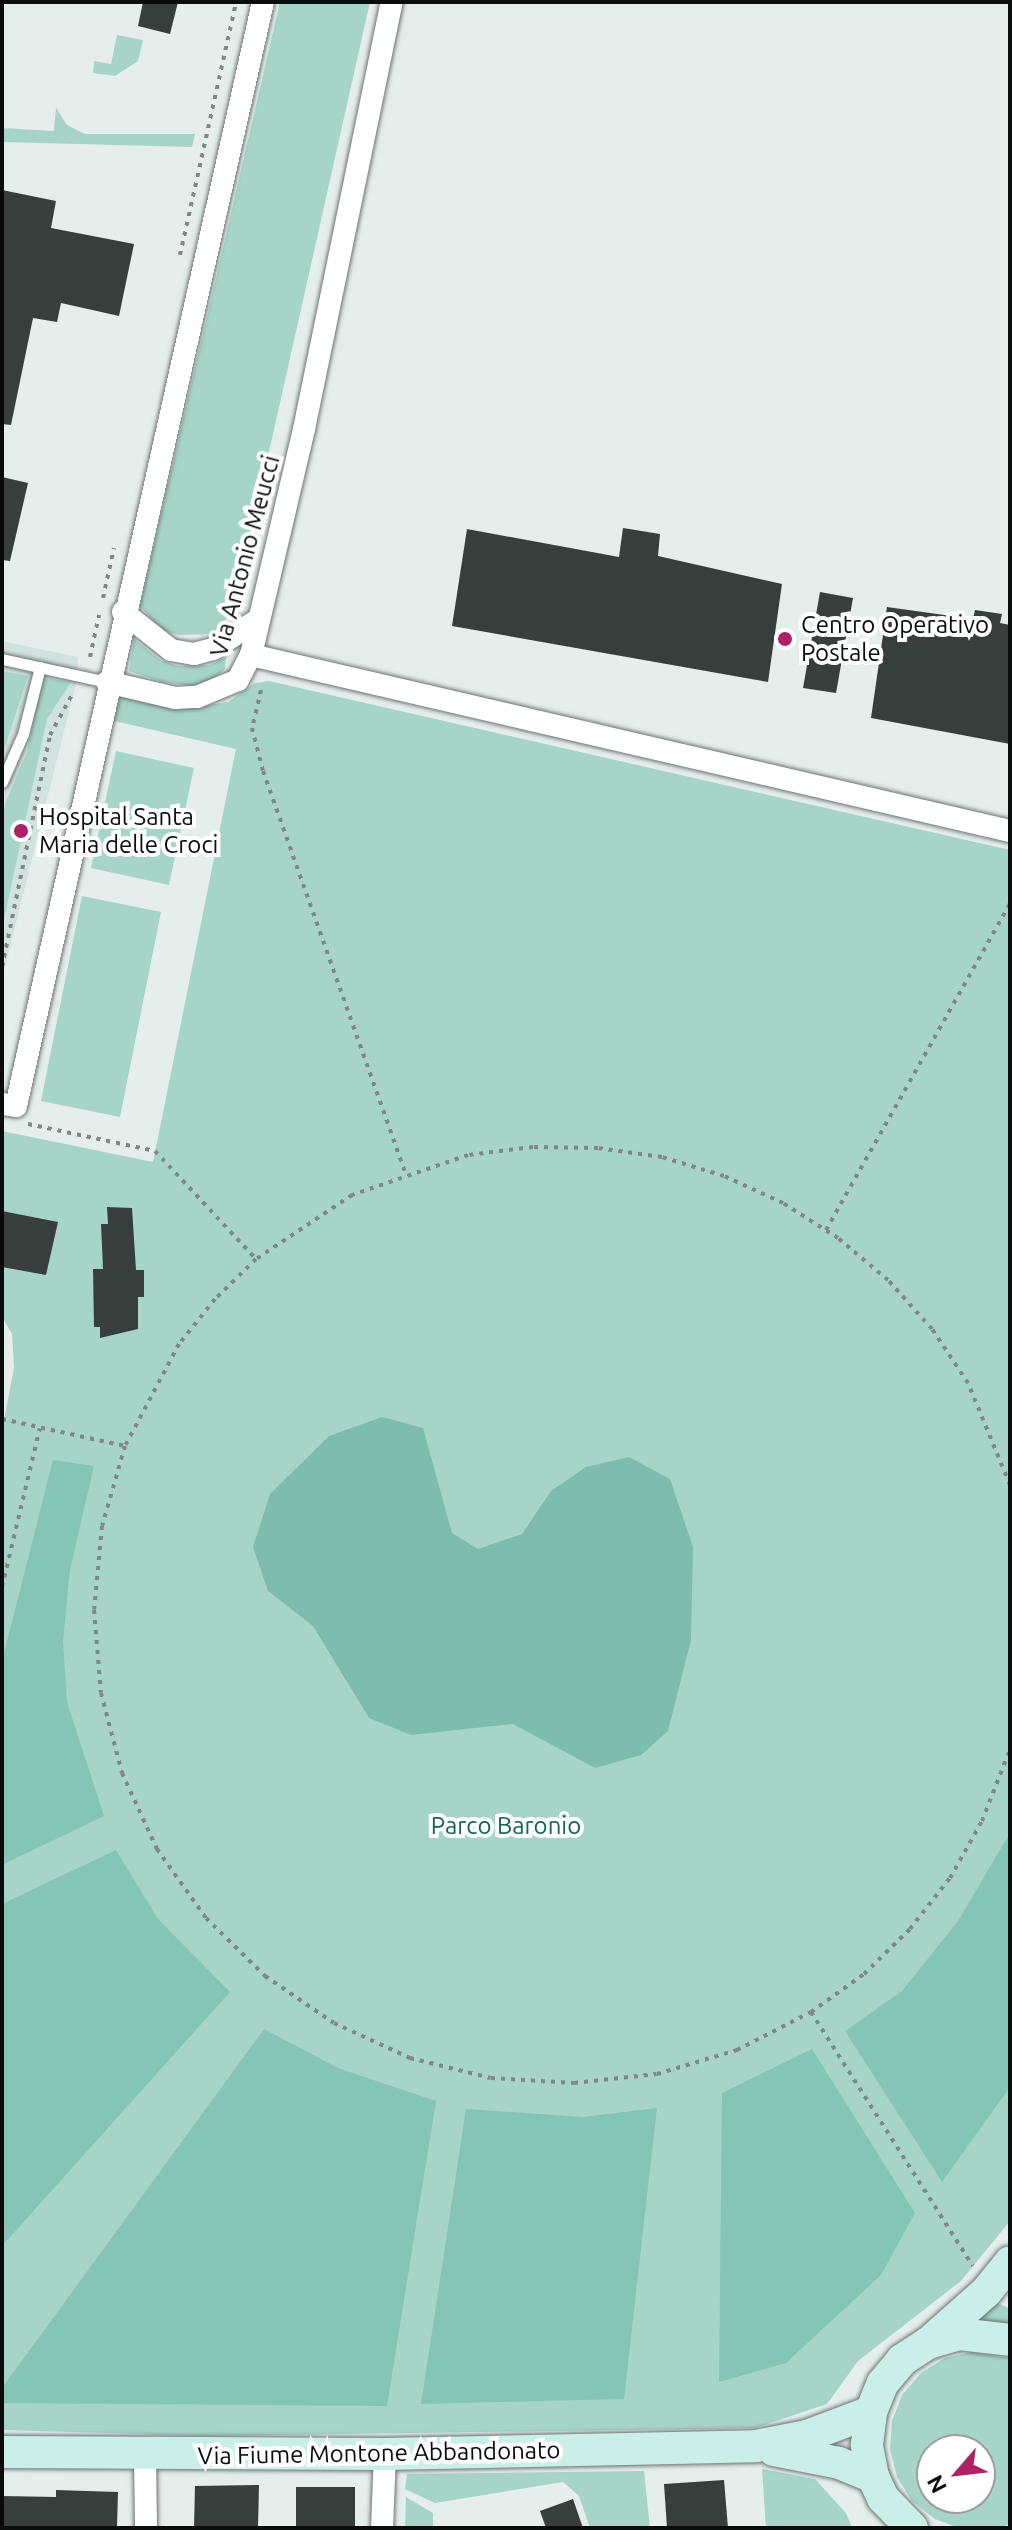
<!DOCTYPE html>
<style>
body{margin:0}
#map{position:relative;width:1012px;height:2530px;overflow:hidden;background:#e5eeeb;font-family:Ubuntu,sans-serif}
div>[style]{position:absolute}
.built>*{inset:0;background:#d1e3de}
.green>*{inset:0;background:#a6d5c8}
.forest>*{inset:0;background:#85c5b5}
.water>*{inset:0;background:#7ebdad}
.building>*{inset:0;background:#373e3c}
.path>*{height:4px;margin-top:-2px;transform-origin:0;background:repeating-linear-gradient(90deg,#818785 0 4px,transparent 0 10px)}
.roads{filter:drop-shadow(0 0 2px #6c7472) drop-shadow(0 0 2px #6c7472)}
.lane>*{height:11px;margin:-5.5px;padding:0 5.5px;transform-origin:5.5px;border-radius:5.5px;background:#fff}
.street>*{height:22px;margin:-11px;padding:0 11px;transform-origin:11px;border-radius:11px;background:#fff}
.secondary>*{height:32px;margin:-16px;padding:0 16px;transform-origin:16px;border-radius:16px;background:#caefe8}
.dots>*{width:22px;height:22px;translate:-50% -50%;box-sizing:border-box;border:4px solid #fff;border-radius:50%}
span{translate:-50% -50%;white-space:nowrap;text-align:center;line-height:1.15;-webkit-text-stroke:8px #fff;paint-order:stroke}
.street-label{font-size:24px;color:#0a0c0c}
.poi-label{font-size:24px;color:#0a0c0c}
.left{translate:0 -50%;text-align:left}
.park-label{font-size:24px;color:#126556}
.frame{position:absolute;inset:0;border:4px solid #0a0c0c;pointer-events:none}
.north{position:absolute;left:916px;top:2434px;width:80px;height:80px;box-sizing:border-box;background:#fff;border:2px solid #9d9e9e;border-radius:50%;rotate:242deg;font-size:22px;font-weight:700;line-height:32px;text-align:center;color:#0a0c0c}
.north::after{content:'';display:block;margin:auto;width:28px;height:36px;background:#ac2265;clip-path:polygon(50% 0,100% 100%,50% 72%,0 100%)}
</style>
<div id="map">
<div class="built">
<div style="clip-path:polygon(2px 641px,78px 657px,76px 683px,2px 979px)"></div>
</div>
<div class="green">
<div style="clip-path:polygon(280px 2px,370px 2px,233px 612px,213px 634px,179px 635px,162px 631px,140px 606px)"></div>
<div style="clip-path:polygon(117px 35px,143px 40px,138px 61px,115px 76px,93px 73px,94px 61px,111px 64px)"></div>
<div style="clip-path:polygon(56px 108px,67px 125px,85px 134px,195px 134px,192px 147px,2px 142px,2px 128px,54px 131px)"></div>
<div style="clip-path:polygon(134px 639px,162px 661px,179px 666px,210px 665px,226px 657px,225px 669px,211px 681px,194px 686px,162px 682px,129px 671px)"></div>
<div style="clip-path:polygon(2px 671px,28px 676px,2px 756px)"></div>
<div style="clip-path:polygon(43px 678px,71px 682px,47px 719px,2px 929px,2px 811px,27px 752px)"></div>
<div style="clip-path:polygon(269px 681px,1010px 850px,1010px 2221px,961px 2281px,858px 2361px,827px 2404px,755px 2428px,211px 2436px,2px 2430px,2px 1430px,14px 1368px,12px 1334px,2px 1317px,2px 1131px,153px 1162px,236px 749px,110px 720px,116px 696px,180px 708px,203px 706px,228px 702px,255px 683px)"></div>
<div style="clip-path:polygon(116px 751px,194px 768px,169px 885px,91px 868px)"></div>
<div style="clip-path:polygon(82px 896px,161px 912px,120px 1117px,41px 1101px)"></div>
<div style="clip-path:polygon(989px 2299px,1010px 2309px,1010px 2327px,963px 2323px)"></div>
<div style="clip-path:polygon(evenodd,972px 2352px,1010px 2358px,1010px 2524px,998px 2528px,959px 2528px,935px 2519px,912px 2501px,897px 2477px,890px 2449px,892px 2421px,902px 2395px,921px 2373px,945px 2358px,972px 2352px,932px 2450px,980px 2450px,980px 2498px,932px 2498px,932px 2450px)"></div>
<div style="clip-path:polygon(762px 2469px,815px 2479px,846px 2513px,852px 2528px,766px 2528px)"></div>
<div style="clip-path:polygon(644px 2471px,650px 2528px,590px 2528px,579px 2496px,563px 2482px,435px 2503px,405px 2489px,407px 2474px)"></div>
<div style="clip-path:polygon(406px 2497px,433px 2513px,433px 2528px,405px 2528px)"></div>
</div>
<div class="forest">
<div style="clip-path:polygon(53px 1460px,94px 1466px,70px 1570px,63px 1641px,67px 1702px,104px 1816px,2px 1865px,2px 1661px)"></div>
<div style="clip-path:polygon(1010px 1833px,1010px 2087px,942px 2182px,845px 2031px,902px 1991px,958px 1921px)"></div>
<div style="clip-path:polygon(116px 1850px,158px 1919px,230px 1992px,2px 2246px,2px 1904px)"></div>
<div style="clip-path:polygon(264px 2029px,338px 2068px,436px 2101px,387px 2406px,2px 2403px,2px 2388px)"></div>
<div style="clip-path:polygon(812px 2049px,915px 2213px,881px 2275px,786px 2363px,719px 2382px,722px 2093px)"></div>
<div style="clip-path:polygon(657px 2108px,624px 2399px,421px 2404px,466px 2109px,583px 2117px)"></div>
</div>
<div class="water">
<div style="clip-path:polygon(382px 1417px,423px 1428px,452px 1533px,478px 1549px,522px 1534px,551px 1491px,586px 1467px,629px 1457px,670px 1479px,693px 1547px,691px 1640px,668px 1731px,641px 1755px,595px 1768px,513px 1724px,411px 1735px,369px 1718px,313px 1626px,268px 1591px,253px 1547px,270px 1494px,329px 1436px)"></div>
</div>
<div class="building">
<div style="clip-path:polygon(143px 2px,178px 2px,170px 34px,138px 26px)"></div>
<div style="clip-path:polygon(2px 190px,56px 201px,51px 228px,134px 244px,119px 316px,61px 303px,57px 322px,33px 318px,11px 425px,2px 424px)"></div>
<div style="clip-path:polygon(2px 477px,28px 483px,10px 561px,2px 560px)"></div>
<div style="clip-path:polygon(623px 528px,660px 534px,658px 556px,782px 584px,768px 682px,452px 626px,467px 529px,619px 557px)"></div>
<div style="clip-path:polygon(820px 592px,853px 598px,836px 693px,803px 688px)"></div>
<div style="clip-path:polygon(887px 607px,973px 619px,975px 610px,1002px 614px,1000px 623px,1010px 625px,1010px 744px,871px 718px)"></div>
<div style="clip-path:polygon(107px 1207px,132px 1208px,136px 1270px,144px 1270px,144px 1297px,138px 1297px,138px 1329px,100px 1338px,100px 1327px,94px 1327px,93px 1269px,103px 1269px,101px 1224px,108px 1224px)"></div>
<div style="clip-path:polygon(2px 1211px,58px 1222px,46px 1275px,2px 1267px)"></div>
<div style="clip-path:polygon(724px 2480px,728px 2528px,667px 2528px,664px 2484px)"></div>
<div style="clip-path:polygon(259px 2485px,258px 2528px,194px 2528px,195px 2486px)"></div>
<div style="clip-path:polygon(296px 2487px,355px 2487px,355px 2528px,296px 2528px)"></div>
<div style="clip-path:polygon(56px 2490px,118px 2492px,117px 2528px,2px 2528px,2px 2496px,56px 2497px)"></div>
<div style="clip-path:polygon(573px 2499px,583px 2528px,546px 2528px,540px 2511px)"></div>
</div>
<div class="path">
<div style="left:180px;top:255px;width:259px;rotate:-77.5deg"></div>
<div style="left:103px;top:598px;width:51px;rotate:-77.6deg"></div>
<div style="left:90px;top:657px;width:43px;rotate:-77.9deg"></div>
<div style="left:261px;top:690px;width:39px;rotate:103deg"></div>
<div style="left:252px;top:728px;width:44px;rotate:75.7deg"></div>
<div style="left:263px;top:771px;width:426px;rotate:70.5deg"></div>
<div style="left:2px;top:967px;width:237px;rotate:-78.3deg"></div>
<div style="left:50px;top:735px;width:48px;rotate:-61.3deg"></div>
<div style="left:28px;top:1124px;width:130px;rotate:12deg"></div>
<div style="left:155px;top:1151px;width:148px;rotate:46.9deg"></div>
<div style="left:826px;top:1230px;width:374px;rotate:-60.6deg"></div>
<div style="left:2px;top:1419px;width:126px;rotate:12.4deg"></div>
<div style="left:1010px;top:1485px;width:110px;rotate:-112.4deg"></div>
<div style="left:968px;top:1383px;width:65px;rotate:-123.7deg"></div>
<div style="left:932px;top:1329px;width:66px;rotate:-131.9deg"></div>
<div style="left:888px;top:1280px;width:65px;rotate:-140deg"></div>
<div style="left:838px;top:1238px;width:65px;rotate:-147.5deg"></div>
<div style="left:783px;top:1203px;width:65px;rotate:-155.4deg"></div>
<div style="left:724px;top:1176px;width:65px;rotate:-163deg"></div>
<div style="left:662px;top:1157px;width:65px;rotate:-172deg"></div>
<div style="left:598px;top:1148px;width:65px;rotate:-179.1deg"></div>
<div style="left:533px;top:1147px;width:65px;rotate:173deg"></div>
<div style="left:468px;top:1155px;width:123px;rotate:161deg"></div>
<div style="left:352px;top:1195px;width:115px;rotate:146.3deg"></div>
<div style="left:256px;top:1259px;width:57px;rotate:135.7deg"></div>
<div style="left:215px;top:1299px;width:58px;rotate:128.7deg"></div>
<div style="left:179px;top:1344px;width:115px;rotate:117.9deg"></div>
<div style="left:125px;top:1446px;width:83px;rotate:106deg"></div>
<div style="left:102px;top:1526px;width:84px;rotate:95.4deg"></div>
<div style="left:94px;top:1610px;width:83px;rotate:85.2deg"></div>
<div style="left:101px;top:1693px;width:83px;rotate:75.3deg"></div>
<div style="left:122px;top:1773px;width:84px;rotate:65.3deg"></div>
<div style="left:157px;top:1849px;width:85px;rotate:54.6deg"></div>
<div style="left:206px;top:1918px;width:83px;rotate:44.5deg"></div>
<div style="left:265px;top:1976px;width:83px;rotate:34.3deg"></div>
<div style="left:334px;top:2023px;width:84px;rotate:24.7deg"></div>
<div style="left:410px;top:2058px;width:83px;rotate:13.9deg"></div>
<div style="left:491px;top:2078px;width:83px;rotate:3.4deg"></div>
<div style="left:574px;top:2083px;width:83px;rotate:-6.2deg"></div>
<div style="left:657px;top:2074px;width:84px;rotate:-16.7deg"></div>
<div style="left:737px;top:2050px;width:83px;rotate:-27.2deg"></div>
<div style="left:811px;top:2012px;width:65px;rotate:-35.6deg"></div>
<div style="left:864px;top:1974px;width:64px;rotate:-44.4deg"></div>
<div style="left:910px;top:1929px;width:65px;rotate:-51.9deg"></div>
<div style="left:950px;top:1878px;width:65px;rotate:-60.7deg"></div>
<div style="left:982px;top:1821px;width:77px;rotate:-68.7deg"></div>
<div style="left:2px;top:1587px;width:163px;rotate:-76.6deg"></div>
<div style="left:811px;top:2012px;width:301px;rotate:57.5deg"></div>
</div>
<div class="roads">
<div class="lane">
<div style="left:2px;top:659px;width:107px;rotate:12.4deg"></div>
<div style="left:2px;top:782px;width:52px;rotate:-66.4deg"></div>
<div style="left:23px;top:734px;width:69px;rotate:-75.8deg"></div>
</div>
<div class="street">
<div style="left:123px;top:612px;width:61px;rotate:38.4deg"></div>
<div style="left:171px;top:650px;width:23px;rotate:10deg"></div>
<div style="left:194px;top:654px;width:20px;rotate:-15deg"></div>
<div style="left:213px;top:649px;width:55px;rotate:-33.1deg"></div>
<div style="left:251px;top:655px;width:779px;rotate:13.06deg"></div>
<div style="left:107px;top:682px;width:70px;rotate:13.2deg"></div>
<div style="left:175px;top:698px;width:22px;rotate:-3deg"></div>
<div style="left:197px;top:697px;width:44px;rotate:-22.5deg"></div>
<div style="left:238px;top:680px;width:28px;rotate:-63deg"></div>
<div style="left:251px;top:655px;width:232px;rotate:-76.8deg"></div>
<div style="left:304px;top:429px;width:436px;rotate:-78.4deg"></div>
<div style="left:2px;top:1104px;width:14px;rotate:8deg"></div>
<div style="left:16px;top:1106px;width:1131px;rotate:-77.39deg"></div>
<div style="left:145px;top:2455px;width:73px;rotate:89.2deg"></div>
<div style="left:382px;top:2528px;width:74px;rotate:-87.7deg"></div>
</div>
<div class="secondary">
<div style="left:933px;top:2339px;width:71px;rotate:-41.6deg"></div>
<div style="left:986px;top:2292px;width:38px;rotate:-51deg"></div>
<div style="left:774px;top:2450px;width:66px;rotate:11.3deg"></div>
<div style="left:839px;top:2463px;width:37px;rotate:22deg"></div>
<div style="left:2px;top:2452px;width:383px;rotate:0.3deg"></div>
<div style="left:385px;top:2454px;width:371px;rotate:-1.2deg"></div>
<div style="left:756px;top:2446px;width:52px;rotate:-11.1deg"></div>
<div style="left:807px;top:2436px;width:68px;rotate:-20.6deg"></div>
<div style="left:912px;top:2528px;width:42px;rotate:-134deg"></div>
<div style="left:883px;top:2498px;width:23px;rotate:-115deg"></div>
<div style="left:873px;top:2477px;width:33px;rotate:-101deg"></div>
<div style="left:867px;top:2445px;width:33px;rotate:-83deg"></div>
<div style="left:871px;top:2412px;width:31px;rotate:-68deg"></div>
<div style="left:883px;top:2383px;width:30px;rotate:-50deg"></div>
<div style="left:902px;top:2360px;width:31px;rotate:-33deg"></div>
<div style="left:928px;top:2343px;width:32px;rotate:-16deg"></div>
<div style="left:959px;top:2334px;width:51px;rotate:6.7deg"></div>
</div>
</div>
<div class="dots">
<div style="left:785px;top:639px;background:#ac2265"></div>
<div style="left:21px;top:831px;background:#ac2265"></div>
</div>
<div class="street-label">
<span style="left:245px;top:556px;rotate:-75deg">Via Antonio Meucci</span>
<span style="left:379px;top:2453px;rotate:-1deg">Via Fiume Montone Abbandonato</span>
</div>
<div class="poi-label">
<span class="left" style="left:801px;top:639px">Centro Operativo<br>Postale</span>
<span class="left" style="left:39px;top:831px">Hospital Santa<br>Maria delle Croci</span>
</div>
<div class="park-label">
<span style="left:506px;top:1826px">Parco Baronio</span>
</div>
<div class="frame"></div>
<div class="north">N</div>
</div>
